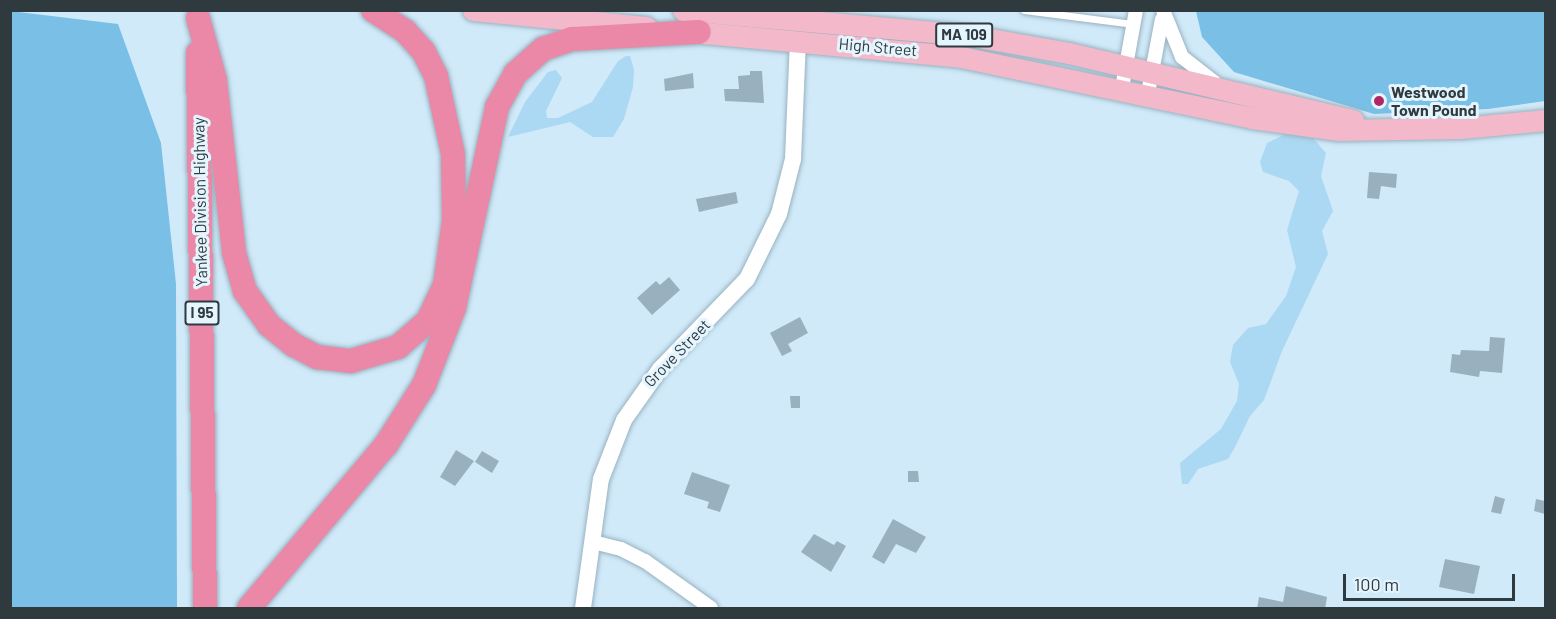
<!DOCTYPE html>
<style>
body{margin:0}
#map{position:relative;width:1556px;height:619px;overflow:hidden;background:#d0eaf9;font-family:Barlow,sans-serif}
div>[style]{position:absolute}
.green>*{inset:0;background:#abd8f2}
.forest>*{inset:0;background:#7abfe5}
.building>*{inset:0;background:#99b1bf}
.roads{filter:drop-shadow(0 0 2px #99b2c0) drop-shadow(0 0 2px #99b2c0)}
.service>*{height:7px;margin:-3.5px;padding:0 3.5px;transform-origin:3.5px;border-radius:3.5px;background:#fff}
.minor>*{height:14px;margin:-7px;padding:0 7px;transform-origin:7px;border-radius:7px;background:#fff}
.tertiary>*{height:16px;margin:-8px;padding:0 8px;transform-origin:8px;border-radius:8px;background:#fff}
.primary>*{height:21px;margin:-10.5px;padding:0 10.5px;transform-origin:10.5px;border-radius:10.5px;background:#f3b8ca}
.motorway>*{height:24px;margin:-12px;padding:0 12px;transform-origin:12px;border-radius:12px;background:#eb88a7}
.dots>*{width:16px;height:16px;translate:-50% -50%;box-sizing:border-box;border:3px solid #e5f5fe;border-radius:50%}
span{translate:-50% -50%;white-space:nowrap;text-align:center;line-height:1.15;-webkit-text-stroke:6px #e5f5fe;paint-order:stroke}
.shield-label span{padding:2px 4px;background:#e5f5fe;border:2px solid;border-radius:4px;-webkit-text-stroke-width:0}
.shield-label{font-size:15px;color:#2f3a3f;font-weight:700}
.street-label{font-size:16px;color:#2f3a3f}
.poi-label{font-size:16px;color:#2f3a3f;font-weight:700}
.left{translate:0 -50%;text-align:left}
.frame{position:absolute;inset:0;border:12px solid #2f3a3f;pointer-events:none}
.scale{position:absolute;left:1343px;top:574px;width:172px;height:27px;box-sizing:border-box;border:3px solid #2f3a3f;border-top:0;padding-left:8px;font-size:18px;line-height:21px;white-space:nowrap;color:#2f3a3f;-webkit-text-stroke:4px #e5f5fe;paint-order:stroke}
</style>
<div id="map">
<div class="green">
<div style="clip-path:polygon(626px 56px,630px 56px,634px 70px,633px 87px,624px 119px,613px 137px,593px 137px,570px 122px,508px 137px,525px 102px,548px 72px,556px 70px,562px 78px,546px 111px,547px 118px,558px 118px,592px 102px,618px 61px)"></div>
<div style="clip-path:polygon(1286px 134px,1313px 138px,1326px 153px,1321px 176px,1333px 211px,1322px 231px,1328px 254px,1282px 351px,1264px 400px,1250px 416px,1235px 447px,1228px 459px,1198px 469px,1188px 484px,1182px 484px,1180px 463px,1221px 429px,1237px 401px,1239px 384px,1230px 362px,1233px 345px,1248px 328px,1266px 324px,1286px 296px,1296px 267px,1287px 230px,1299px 191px,1289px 181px,1263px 172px,1260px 162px,1267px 143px)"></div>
</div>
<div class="forest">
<div style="clip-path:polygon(10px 11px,118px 24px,161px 143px,176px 284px,177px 608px,11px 608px)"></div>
<div style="clip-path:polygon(1196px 11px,1545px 11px,1545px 101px,1488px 109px,1374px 114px,1234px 72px,1202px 37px)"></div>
</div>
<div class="building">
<div style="clip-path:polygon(750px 71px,762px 71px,764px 103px,725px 101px,724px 89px,739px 89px,738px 76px,750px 75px)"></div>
<div style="clip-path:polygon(693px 73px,694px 88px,665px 91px,664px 79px)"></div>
<div style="clip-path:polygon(1369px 172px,1397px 174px,1396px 188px,1381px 186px,1379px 199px,1367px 198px)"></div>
<div style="clip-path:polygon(736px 192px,738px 203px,699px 212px,696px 199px)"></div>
<div style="clip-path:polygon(669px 277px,680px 290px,652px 315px,637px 298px,656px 281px,660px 285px)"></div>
<div style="clip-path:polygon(800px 317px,808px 333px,788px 344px,792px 351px,782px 356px,770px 333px)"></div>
<div style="clip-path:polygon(1490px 337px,1505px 338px,1502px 373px,1480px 371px,1479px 377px,1450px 372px,1452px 354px,1460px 355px,1461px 350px,1489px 351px)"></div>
<div style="clip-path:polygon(790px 396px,800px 396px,800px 408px,791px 408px)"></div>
<div style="clip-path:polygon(456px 450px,474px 461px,455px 486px,440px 477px)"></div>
<div style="clip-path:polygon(482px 451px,499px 461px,492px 473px,475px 462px)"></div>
<div style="clip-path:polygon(908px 471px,918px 471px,919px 482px,908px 482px)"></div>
<div style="clip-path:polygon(692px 472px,730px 485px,720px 512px,707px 508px,709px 502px,684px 494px)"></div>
<div style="clip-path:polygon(1495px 496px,1505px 499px,1501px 514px,1491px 512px)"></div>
<div style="clip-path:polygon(1536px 499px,1545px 501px,1545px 514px,1534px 511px)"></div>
<div style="clip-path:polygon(893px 519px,926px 537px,916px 553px,896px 544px,884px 564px,872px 557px)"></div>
<div style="clip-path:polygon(814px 534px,834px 545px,837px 541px,846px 546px,831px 572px,801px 552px)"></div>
<div style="clip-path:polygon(1445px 559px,1480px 566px,1474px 594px,1439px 587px)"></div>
<div style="clip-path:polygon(1286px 586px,1327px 597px,1325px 609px,1257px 609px,1259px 597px,1283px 602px)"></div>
</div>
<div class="roads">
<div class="service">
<div style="left:1024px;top:10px;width:111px;rotate:7.3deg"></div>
</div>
<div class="minor">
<div style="left:1163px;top:10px;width:51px;rotate:68deg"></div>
<div style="left:1182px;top:57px;width:41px;rotate:38deg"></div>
<div style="left:1122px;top:88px;width:79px;rotate:-79.8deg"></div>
<div style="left:1148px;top:93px;width:75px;rotate:-79.3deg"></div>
<div style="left:593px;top:542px;width:29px;rotate:14deg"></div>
<div style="left:621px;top:549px;width:27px;rotate:27deg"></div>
<div style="left:645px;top:561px;width:81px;rotate:35.5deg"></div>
</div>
<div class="tertiary">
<div style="left:583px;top:608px;width:130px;rotate:-82.1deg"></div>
<div style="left:601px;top:479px;width:63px;rotate:-68.7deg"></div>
<div style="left:624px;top:420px;width:62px;rotate:-54.8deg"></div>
<div style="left:660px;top:369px;width:125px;rotate:-46deg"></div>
<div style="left:747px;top:279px;width:72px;rotate:-63.8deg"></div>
<div style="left:779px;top:214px;width:57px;rotate:-75.7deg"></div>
<div style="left:793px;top:159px;width:118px;rotate:-87.6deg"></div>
</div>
<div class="primary">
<div style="left:473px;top:10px;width:174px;rotate:5.6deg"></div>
<div style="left:683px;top:10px;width:286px;rotate:5deg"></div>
<div style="left:968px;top:35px;width:103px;rotate:10.1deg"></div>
<div style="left:1069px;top:53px;width:292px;rotate:13.3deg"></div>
<div style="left:683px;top:31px;width:279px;rotate:5.3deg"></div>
<div style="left:961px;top:57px;width:297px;rotate:11.8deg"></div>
<div style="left:1252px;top:118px;width:86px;rotate:8deg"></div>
<div style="left:1337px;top:130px;width:124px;rotate:-0.9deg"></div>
<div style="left:1461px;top:128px;width:85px;rotate:-5.4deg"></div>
</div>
<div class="motorway">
<div style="left:198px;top:18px;width:64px;rotate:74.7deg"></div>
<div style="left:215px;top:80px;width:174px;rotate:83.7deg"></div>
<div style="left:234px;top:253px;width:40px;rotate:74deg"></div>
<div style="left:245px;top:291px;width:42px;rotate:54.8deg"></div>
<div style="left:269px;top:325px;width:32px;rotate:39deg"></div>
<div style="left:294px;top:345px;width:26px;rotate:28deg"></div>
<div style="left:317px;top:357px;width:34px;rotate:7deg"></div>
<div style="left:351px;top:361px;width:49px;rotate:-16.6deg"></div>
<div style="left:398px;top:347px;width:40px;rotate:-41deg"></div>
<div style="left:428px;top:321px;width:40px;rotate:-65deg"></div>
<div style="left:445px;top:285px;width:66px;rotate:-82.1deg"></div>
<div style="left:454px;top:220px;width:66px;rotate:-90.9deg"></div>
<div style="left:453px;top:154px;width:80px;rotate:-102.3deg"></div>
<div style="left:436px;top:76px;width:27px;rotate:-117deg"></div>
<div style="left:424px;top:52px;width:28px;rotate:-132deg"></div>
<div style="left:405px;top:31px;width:38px;rotate:-147deg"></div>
<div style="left:198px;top:53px;width:555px;rotate:89.28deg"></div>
<div style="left:249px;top:608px;width:213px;rotate:-50deg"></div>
<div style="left:386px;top:445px;width:71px;rotate:-57.7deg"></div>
<div style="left:424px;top:385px;width:83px;rotate:-68.7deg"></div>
<div style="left:454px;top:308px;width:206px;rotate:-77.9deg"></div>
<div style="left:497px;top:107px;width:38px;rotate:-61deg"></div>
<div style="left:515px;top:74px;width:38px;rotate:-42deg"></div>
<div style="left:543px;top:49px;width:31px;rotate:-19deg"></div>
<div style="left:572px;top:39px;width:127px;rotate:-3.2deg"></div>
</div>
</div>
<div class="dots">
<div style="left:1379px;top:101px;background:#b22763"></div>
</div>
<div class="shield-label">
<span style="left:964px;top:35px">MA 109</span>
<span style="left:202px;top:313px">I 95</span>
</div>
<div class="street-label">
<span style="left:878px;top:47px;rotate:5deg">High Street</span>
<span style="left:200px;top:202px;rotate:-91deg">Yankee Division Highway</span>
<span style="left:677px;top:353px;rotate:-46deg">Grove Street</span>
</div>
<div class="poi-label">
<span class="left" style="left:1391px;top:101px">Westwood<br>Town Pound</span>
</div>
<div class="frame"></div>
<div class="scale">100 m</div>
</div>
